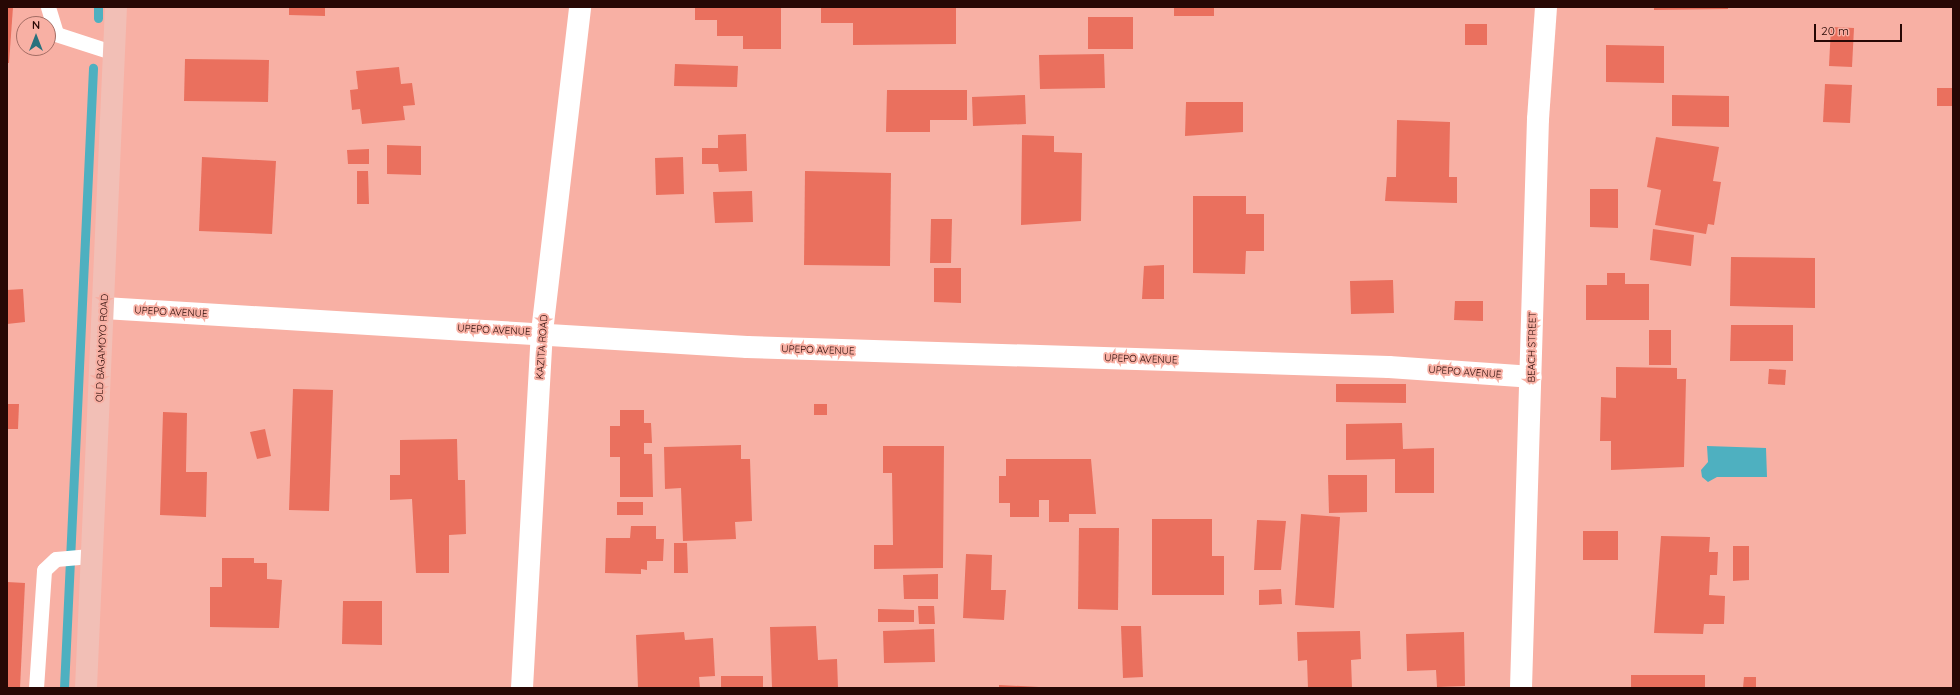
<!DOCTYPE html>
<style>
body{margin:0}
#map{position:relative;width:1960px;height:695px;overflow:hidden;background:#f8b0a4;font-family:Quicksand,sans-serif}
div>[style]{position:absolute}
.water>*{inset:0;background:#4eb0c0}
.stream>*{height:9px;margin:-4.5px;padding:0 4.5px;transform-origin:4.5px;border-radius:4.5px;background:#4eb0c0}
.building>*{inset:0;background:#ea705e}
.lane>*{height:15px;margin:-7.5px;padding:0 7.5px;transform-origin:7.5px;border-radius:7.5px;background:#fff}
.street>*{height:22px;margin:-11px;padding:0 11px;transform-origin:11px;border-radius:11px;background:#fff}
.primary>*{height:22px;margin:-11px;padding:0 11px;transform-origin:11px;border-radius:11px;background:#f2bfb6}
span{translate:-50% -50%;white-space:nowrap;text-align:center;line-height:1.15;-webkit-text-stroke:4px #f8b0a4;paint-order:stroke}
.street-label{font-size:10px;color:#270805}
.frame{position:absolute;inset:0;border:8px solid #270805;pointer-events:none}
.north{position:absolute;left:16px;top:16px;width:40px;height:40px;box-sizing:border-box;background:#f8b0a4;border:1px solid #a46d64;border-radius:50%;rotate:0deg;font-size:11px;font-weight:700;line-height:16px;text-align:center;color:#270805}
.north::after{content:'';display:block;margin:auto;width:14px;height:18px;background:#29717d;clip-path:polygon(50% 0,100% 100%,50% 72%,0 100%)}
.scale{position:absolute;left:1814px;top:24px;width:88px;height:18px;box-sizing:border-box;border:2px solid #270805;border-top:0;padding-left:5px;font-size:12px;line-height:14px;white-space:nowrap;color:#270805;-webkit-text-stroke:3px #f8b0a4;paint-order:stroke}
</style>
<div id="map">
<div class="water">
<div style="clip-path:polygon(1707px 446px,1766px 448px,1767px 477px,1717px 477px,1708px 482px,1702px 477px,1701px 470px,1708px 462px)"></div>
</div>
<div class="stream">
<div style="left:98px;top:18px;width:11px;rotate:-90deg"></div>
<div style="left:64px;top:688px;width:621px;rotate:-87.32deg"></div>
</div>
<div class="building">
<div style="clip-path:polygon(7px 7px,13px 7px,9px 63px,7px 63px)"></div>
<div style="clip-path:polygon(289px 7px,325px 7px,325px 16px,289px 15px)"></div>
<div style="clip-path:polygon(695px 7px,781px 7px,781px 49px,743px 49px,743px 36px,717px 36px,717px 20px,695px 20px)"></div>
<div style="clip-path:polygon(821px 7px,956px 7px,956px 44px,853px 45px,853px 23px,821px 23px)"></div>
<div style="clip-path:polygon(1174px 7px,1214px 7px,1214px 16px,1174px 16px)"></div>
<div style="clip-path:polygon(1654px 7px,1728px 7px,1728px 9px,1654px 10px)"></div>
<div style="clip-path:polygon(1088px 17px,1133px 17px,1133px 49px,1088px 49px)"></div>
<div style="clip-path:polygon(1465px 24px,1487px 24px,1487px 45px,1465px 45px)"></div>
<div style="clip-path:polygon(1831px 27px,1854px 28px,1852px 67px,1829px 66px)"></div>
<div style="clip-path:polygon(1606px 45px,1664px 46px,1664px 83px,1606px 82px)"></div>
<div style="clip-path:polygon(1104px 54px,1105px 88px,1040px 89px,1039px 55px)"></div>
<div style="clip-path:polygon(185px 59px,269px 60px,268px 102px,184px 101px)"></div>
<div style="clip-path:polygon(675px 64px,738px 66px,737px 87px,674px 86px)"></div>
<div style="clip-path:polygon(399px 67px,401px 84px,412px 83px,415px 105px,403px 106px,405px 120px,362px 124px,360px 109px,352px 110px,350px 90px,358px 89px,356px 71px)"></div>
<div style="clip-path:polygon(1825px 84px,1852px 85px,1850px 123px,1823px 122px)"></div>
<div style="clip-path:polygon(1937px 88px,1953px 88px,1953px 106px,1937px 106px)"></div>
<div style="clip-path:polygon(887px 90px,967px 90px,967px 120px,930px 120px,930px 132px,886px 132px)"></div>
<div style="clip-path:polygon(1025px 95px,1026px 124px,973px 126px,972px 97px)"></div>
<div style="clip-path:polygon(1672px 95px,1729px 96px,1729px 127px,1672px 126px)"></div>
<div style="clip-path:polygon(1186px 102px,1243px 102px,1243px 132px,1185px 136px)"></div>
<div style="clip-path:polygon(1397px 120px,1450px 122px,1449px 177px,1457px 177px,1457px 203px,1385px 201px,1387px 177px,1396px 177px)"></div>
<div style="clip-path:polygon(746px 134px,747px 171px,719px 172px,718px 164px,702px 164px,702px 148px,718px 148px,718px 135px)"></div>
<div style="clip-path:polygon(1022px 135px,1054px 136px,1054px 152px,1082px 153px,1081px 221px,1021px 225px)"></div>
<div style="clip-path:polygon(1656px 137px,1719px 147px,1713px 181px,1721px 182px,1714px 225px,1708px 224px,1706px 234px,1655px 225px,1661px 190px,1647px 187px)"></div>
<div style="clip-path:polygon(387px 145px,421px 146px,421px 175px,387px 174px)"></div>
<div style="clip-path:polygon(369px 149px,369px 164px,348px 164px,347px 150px)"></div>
<div style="clip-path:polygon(202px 157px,276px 161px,272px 234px,199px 231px)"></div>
<div style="clip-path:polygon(683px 157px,684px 194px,656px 195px,655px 158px)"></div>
<div style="clip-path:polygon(357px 171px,368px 171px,369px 204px,357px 204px)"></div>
<div style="clip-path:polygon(805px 171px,891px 173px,890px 266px,804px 265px)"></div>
<div style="clip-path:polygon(1590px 189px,1618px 189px,1618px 228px,1590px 227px)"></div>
<div style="clip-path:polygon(752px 191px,753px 222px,715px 223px,713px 192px)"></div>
<div style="clip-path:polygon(1193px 196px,1246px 196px,1246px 214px,1264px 214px,1264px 251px,1246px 251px,1245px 274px,1193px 273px)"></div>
<div style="clip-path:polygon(931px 219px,952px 219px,951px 263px,930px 263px)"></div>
<div style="clip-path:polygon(1653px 229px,1694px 235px,1691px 266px,1650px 260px)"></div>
<div style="clip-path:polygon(1731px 257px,1815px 258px,1815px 308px,1730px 306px)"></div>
<div style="clip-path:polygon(1164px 265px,1164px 299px,1142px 299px,1144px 266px)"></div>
<div style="clip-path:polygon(934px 268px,961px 268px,961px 303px,934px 302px)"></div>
<div style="clip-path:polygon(1607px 273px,1625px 273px,1625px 284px,1649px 284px,1649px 320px,1586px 320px,1586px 285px,1607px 285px)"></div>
<div style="clip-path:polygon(1393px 280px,1394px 313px,1351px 314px,1350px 281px)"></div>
<div style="clip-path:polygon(23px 289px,25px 322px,7px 324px,7px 290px)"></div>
<div style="clip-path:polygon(1455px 301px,1483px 301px,1483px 321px,1454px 320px)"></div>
<div style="clip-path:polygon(1731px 325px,1793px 325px,1793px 361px,1730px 361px)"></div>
<div style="clip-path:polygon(1649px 330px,1671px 330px,1671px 365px,1649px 365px)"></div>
<div style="clip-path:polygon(1616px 367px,1677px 368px,1677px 379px,1686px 379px,1684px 467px,1611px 470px,1611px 441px,1600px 441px,1601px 397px,1616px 398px)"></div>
<div style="clip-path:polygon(1769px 369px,1786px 370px,1785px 385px,1768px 384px)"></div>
<div style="clip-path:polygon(1336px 384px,1406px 384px,1406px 403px,1336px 402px)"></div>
<div style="clip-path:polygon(293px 389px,333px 390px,329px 511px,289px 510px)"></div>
<div style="clip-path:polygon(7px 404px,19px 404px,18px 429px,7px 429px)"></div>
<div style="clip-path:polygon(814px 404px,827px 404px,827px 415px,814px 415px)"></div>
<div style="clip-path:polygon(620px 410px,644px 410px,644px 423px,651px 423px,652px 443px,644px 443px,644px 454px,652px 454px,653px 497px,620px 497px,620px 457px,610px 457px,610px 426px,620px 426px)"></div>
<div style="clip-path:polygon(163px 412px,187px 413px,186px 472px,207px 472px,206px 517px,160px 515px)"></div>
<div style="clip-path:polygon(1402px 423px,1403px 449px,1434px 448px,1434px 493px,1395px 493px,1395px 459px,1346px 460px,1346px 424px)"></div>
<div style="clip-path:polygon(265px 429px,271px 456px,257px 459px,250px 432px)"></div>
<div style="clip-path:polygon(457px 439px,458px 480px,465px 480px,466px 534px,449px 535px,449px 573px,416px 573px,412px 499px,390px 500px,390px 475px,400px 475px,400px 440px)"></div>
<div style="clip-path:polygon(741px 445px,741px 459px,750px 459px,752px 521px,735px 522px,736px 539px,683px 541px,681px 488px,665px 489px,664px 447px)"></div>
<div style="clip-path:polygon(883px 446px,944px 446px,943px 568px,874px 569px,874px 545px,893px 545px,892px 473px,883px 473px)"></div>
<div style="clip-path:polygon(1006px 459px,1091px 459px,1096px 514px,1069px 514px,1069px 522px,1049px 522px,1049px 500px,1039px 500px,1039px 517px,1010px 517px,1010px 503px,999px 503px,999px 476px,1006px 476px)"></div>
<div style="clip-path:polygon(1328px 475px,1367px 475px,1367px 512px,1329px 513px)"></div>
<div style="clip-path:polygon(617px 502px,643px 502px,643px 515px,617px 515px)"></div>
<div style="clip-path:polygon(1301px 514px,1340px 517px,1334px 608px,1295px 605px)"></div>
<div style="clip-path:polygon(1152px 519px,1212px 519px,1212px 556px,1224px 556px,1224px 595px,1152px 595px)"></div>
<div style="clip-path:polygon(1257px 520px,1286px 521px,1281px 570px,1254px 570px)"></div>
<div style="clip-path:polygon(631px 526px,656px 526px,656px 539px,664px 539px,663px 561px,647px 561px,647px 570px,641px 569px,641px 574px,605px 573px,606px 538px,630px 538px)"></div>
<div style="clip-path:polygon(1079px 528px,1119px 528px,1118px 610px,1078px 609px)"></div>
<div style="clip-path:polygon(1583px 531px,1618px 531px,1618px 560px,1583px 560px)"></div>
<div style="clip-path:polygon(1661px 536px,1710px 537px,1709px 552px,1718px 552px,1717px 575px,1710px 575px,1709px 595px,1725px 596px,1724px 624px,1704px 624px,1703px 634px,1654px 633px)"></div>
<div style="clip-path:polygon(674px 543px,687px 543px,688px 573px,674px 573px)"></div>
<div style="clip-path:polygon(1733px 546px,1749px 546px,1749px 580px,1733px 581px)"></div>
<div style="clip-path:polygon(966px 554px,992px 555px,991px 590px,1006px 590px,1004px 620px,963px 618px)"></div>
<div style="clip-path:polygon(222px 558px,254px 558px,254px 563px,267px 563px,267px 579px,282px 580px,279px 628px,210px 627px,210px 587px,222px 587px)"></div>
<div style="clip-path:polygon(938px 574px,938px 599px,904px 599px,903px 575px)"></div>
<div style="clip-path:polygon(7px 582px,25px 583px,20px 688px,7px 688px)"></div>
<div style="clip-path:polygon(1281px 589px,1282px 604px,1259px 605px,1259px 590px)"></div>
<div style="clip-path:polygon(343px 601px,382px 601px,382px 645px,342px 644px)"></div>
<div style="clip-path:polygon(918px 606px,934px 606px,935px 624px,919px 624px)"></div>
<div style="clip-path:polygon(878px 609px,914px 610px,914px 622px,878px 622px)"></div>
<div style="clip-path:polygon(816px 626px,818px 660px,837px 659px,838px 688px,772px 688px,770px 627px)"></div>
<div style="clip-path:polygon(1121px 626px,1141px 626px,1143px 677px,1123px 678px)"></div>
<div style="clip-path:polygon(934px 629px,935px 662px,884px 663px,883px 631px)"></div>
<div style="clip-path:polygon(1360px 631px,1361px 659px,1351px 660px,1352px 688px,1308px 688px,1307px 660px,1298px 661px,1297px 632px)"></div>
<div style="clip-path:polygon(684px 632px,685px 640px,713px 638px,715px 676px,699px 677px,700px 688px,638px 688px,636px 635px)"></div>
<div style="clip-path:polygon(1464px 632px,1465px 686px,1437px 687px,1436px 670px,1407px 671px,1406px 634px)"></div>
<div style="clip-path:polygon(1631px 675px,1705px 675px,1705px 688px,1631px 688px)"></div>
<div style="clip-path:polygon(721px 676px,763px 676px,763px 688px,721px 688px)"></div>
<div style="clip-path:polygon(1744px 677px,1756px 677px,1756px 688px,1743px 688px)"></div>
<div style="clip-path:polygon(999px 685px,1039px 687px,1039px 688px,999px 688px)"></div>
</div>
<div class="lane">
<div style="left:48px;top:7px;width:28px;rotate:73deg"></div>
<div style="left:56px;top:34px;width:62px;rotate:17.9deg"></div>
<div style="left:36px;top:688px;width:118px;rotate:-86.1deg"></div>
<div style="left:44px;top:570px;width:16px;rotate:-43deg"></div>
<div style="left:56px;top:559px;width:37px;rotate:-5deg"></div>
</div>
<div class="street">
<div style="left:104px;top:308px;width:644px;rotate:3.47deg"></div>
<div style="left:747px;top:347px;width:642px;rotate:1.78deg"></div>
<div style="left:1389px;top:367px;width:142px;rotate:4deg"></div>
<div style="left:522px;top:688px;width:357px;rotate:-86.8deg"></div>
<div style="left:542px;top:332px;width:327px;rotate:-83.3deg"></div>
<div style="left:1521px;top:688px;width:569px;rotate:-88.29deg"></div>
<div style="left:1538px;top:119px;width:112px;rotate:-85.9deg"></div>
</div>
<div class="primary">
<div style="left:86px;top:688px;width:682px;rotate:-87.48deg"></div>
</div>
<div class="street-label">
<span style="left:171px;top:312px;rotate:3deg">UPEPO AVENUE</span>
<span style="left:494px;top:330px;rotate:3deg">UPEPO AVENUE</span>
<span style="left:542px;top:347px;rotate:-86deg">KAZITA ROAD</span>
<span style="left:1532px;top:347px;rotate:-89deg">BEACH STREET</span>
<span style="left:102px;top:348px;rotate:-87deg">OLD BAGAMOYO ROAD</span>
<span style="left:818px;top:350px;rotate:2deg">UPEPO AVENUE</span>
<span style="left:1141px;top:359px;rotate:2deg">UPEPO AVENUE</span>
<span style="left:1465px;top:372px;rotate:4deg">UPEPO AVENUE</span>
</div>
<div class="frame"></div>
<div class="north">N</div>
<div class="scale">20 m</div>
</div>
